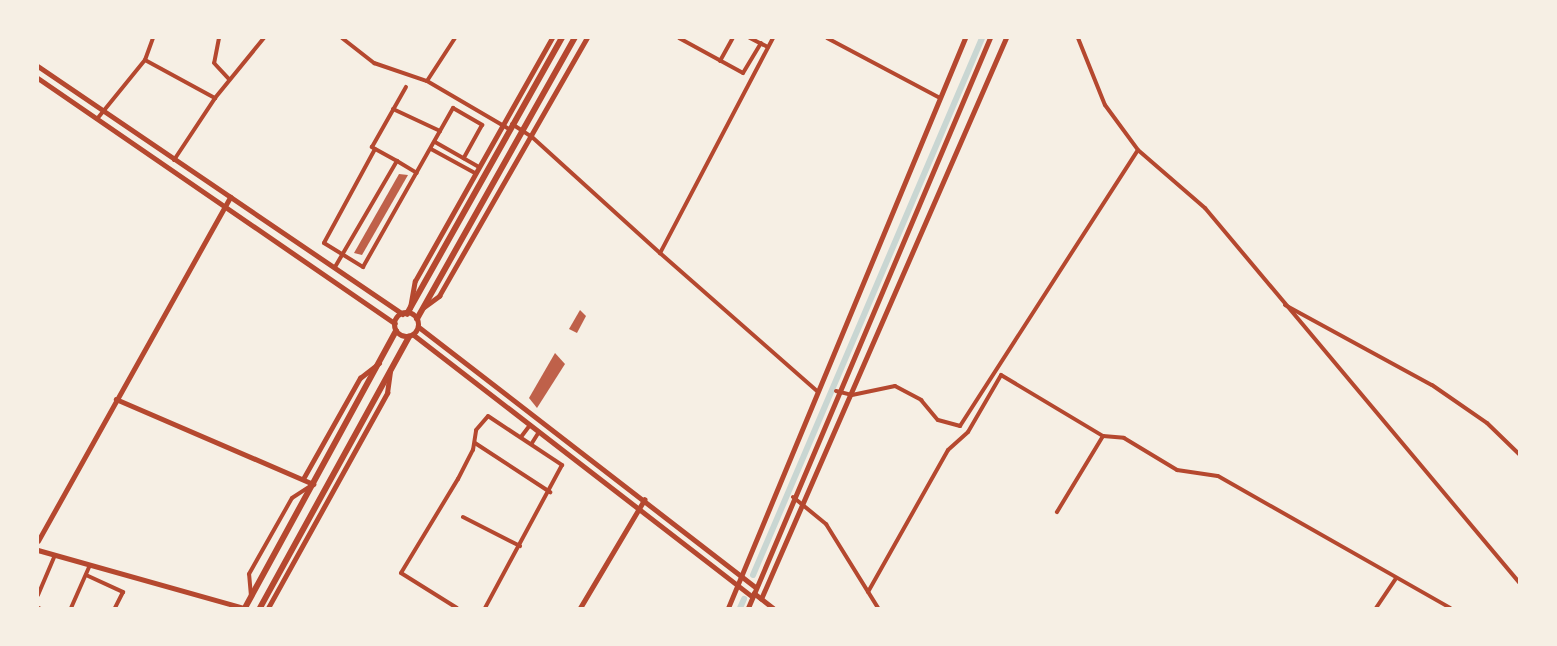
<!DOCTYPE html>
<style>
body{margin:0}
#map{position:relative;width:1557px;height:646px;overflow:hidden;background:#f6efe4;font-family:"Noto Serif",serif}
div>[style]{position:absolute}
.canal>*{height:6px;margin:-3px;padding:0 3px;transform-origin:3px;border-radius:3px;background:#c9d6d2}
.building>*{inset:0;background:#bf614a}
.minor>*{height:4px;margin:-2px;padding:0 2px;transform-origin:2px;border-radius:2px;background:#b5482f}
.tertiary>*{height:4.5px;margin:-2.25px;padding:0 2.25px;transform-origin:2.25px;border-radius:2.25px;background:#b5482f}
.primary>*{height:5.5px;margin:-2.75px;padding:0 2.75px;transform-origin:2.75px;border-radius:2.75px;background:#b5482f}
.primary>.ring{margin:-2.75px;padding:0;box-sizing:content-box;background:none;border:5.5px solid #b5482f;border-radius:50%}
span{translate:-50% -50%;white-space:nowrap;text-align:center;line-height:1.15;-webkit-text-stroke:4px #f6efe4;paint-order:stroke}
.frame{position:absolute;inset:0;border:39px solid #f6efe4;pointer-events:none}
</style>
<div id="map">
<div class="canal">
<div style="left:753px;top:575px;width:584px;rotate:-66.9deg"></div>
<div style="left:740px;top:608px;width:10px;rotate:-66deg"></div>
</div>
<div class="building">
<div style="clip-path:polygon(399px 174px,408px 175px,362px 255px,354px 253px)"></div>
<div style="clip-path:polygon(580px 310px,586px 316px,577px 333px,569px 329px)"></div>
<div style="clip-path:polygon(555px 353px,565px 364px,537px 408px,529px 398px)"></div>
</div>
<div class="minor">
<div style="left:219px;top:38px;width:25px;rotate:101deg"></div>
<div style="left:214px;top:63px;width:22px;rotate:47deg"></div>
<div style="left:342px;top:38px;width:41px;rotate:38deg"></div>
<div style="left:374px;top:63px;width:56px;rotate:18.8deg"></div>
<div style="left:427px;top:81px;width:95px;rotate:30.3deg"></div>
<div style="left:679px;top:38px;width:73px;rotate:28.7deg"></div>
<div style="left:743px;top:73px;width:35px;rotate:-59deg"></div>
<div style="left:750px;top:38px;width:20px;rotate:27deg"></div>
<div style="left:773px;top:38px;width:243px;rotate:117.7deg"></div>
<div style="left:660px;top:253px;width:209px;rotate:41.3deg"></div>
<div style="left:827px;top:38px;width:128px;rotate:28deg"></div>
<div style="left:1078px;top:38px;width:72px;rotate:68.1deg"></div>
<div style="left:1105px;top:105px;width:56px;rotate:53.7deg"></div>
<div style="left:1138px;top:150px;width:89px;rotate:40.9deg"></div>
<div style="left:1205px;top:208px;width:491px;rotate:50deg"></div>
<div style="left:145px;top:60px;width:80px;rotate:28.5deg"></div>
<div style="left:720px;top:61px;width:26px;rotate:-61deg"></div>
<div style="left:427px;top:81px;width:51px;rotate:-56.9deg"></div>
<div style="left:393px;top:109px;width:52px;rotate:25.1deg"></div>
<div style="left:97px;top:119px;width:76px;rotate:-50.9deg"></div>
<div style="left:145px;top:60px;width:23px;rotate:-70deg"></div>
<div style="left:512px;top:124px;width:24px;rotate:33deg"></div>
<div style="left:532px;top:137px;width:173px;rotate:42.2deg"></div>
<div style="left:435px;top:142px;width:51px;rotate:29.6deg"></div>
<div style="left:375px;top:149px;width:107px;rotate:118.5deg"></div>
<div style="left:324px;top:243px;width:46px;rotate:31.6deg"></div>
<div style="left:363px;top:267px;width:183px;rotate:-60.5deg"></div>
<div style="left:453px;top:108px;width:34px;rotate:30deg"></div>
<div style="left:482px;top:125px;width:38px;rotate:119deg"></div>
<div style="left:431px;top:149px;width:50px;rotate:28.6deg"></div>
<div style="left:174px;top:160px;width:74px;rotate:-56.5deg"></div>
<div style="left:215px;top:98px;width:77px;rotate:-50.8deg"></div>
<div style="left:397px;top:161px;width:23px;rotate:31deg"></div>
<div style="left:335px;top:267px;width:123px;rotate:-59.7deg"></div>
<div style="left:397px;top:161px;width:29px;rotate:-151deg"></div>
<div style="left:372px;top:147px;width:69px;rotate:-60.5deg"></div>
<div style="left:1285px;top:305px;width:167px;rotate:28.6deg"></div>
<div style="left:1432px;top:385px;width:67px;rotate:34.6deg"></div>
<div style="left:1487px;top:423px;width:46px;rotate:44.1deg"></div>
<div style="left:836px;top:391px;width:16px;rotate:14deg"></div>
<div style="left:852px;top:395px;width:44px;rotate:-11.8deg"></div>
<div style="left:895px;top:386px;width:30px;rotate:28deg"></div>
<div style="left:921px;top:400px;width:26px;rotate:50deg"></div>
<div style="left:938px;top:420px;width:23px;rotate:15deg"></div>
<div style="left:960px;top:426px;width:328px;rotate:-57.2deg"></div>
<div style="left:1103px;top:436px;width:21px;rotate:5deg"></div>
<div style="left:1124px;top:438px;width:62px;rotate:31.1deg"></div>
<div style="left:1177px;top:470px;width:41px;rotate:8.3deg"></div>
<div style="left:1218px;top:476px;width:267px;rotate:29.6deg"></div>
<div style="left:521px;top:437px;width:15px;rotate:-53deg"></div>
<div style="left:475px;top:443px;width:90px;rotate:33.2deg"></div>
<div style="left:532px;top:443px;width:13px;rotate:-58deg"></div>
<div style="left:793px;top:497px;width:43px;rotate:39.3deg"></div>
<div style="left:826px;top:524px;width:99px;rotate:58.2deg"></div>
<div style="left:463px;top:517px;width:64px;rotate:27deg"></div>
<div style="left:86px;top:575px;width:41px;rotate:24.7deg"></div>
<div style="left:123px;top:592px;width:18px;rotate:117deg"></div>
<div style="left:868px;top:592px;width:163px;rotate:-60.6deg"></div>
<div style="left:948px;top:450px;width:27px;rotate:-42deg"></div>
<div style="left:968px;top:432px;width:66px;rotate:-59.9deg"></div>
<div style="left:1001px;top:375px;width:119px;rotate:30.9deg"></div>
<div style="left:1103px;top:436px;width:89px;rotate:121.2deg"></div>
<div style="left:38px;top:595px;width:43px;rotate:-67deg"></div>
<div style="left:251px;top:596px;width:22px;rotate:-95deg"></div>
<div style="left:249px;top:574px;width:87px;rotate:-60.5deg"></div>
<div style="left:292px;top:498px;width:24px;rotate:-33deg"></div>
<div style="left:38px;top:608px;width:1px"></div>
<div style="left:71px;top:608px;width:47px;rotate:-66.2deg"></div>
<div style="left:457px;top:608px;width:66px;rotate:-148deg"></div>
<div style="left:401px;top:573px;width:110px;rotate:-58.8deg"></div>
<div style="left:458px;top:479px;width:33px;rotate:-63deg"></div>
<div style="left:473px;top:450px;width:20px;rotate:-81deg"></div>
<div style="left:476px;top:430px;width:18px;rotate:-49deg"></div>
<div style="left:488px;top:416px;width:89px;rotate:33.5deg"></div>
<div style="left:562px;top:465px;width:162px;rotate:118.3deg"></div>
<div style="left:1376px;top:608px;width:36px;rotate:-56deg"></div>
</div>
<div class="tertiary">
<div style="left:38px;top:66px;width:441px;rotate:34.2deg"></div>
<div style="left:38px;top:78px;width:433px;rotate:34.5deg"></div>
<div style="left:424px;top:307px;width:19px;rotate:-36deg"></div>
<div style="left:439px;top:296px;width:297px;rotate:-60.2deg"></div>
<div style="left:410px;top:308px;width:27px;rotate:-80deg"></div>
<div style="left:415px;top:281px;width:279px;rotate:-60.6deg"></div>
<div style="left:419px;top:327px;width:426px;rotate:37.7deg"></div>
<div style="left:414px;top:335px;width:427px;rotate:37.7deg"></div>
<div style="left:116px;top:399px;width:215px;rotate:23.3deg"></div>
<div style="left:303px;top:479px;width:116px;rotate:-60.6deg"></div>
<div style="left:360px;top:378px;width:24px;rotate:-38deg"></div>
<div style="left:38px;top:541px;width:394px;rotate:-60.8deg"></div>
<div style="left:38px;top:550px;width:215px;rotate:15.7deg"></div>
<div style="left:754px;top:593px;width:24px;rotate:38deg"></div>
<div style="left:761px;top:599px;width:612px;rotate:-66.41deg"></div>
<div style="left:268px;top:608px;width:246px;rotate:-61deg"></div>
<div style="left:387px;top:393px;width:21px;rotate:-82deg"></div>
<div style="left:580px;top:608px;width:126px;rotate:-59.3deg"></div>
<div style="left:728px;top:608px;width:617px;rotate:-67.42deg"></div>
<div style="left:748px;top:608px;width:619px;rotate:-67deg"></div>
</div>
<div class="primary">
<div class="ring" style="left:395px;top:313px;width:18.5px;height:18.5px"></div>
<div style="left:407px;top:314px;width:317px;rotate:-60.7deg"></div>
<div style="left:417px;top:319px;width:322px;rotate:-60.7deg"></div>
<div style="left:245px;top:608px;width:315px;rotate:-61.4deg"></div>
<div style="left:260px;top:608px;width:309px;rotate:-61.2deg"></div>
</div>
<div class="frame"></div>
</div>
